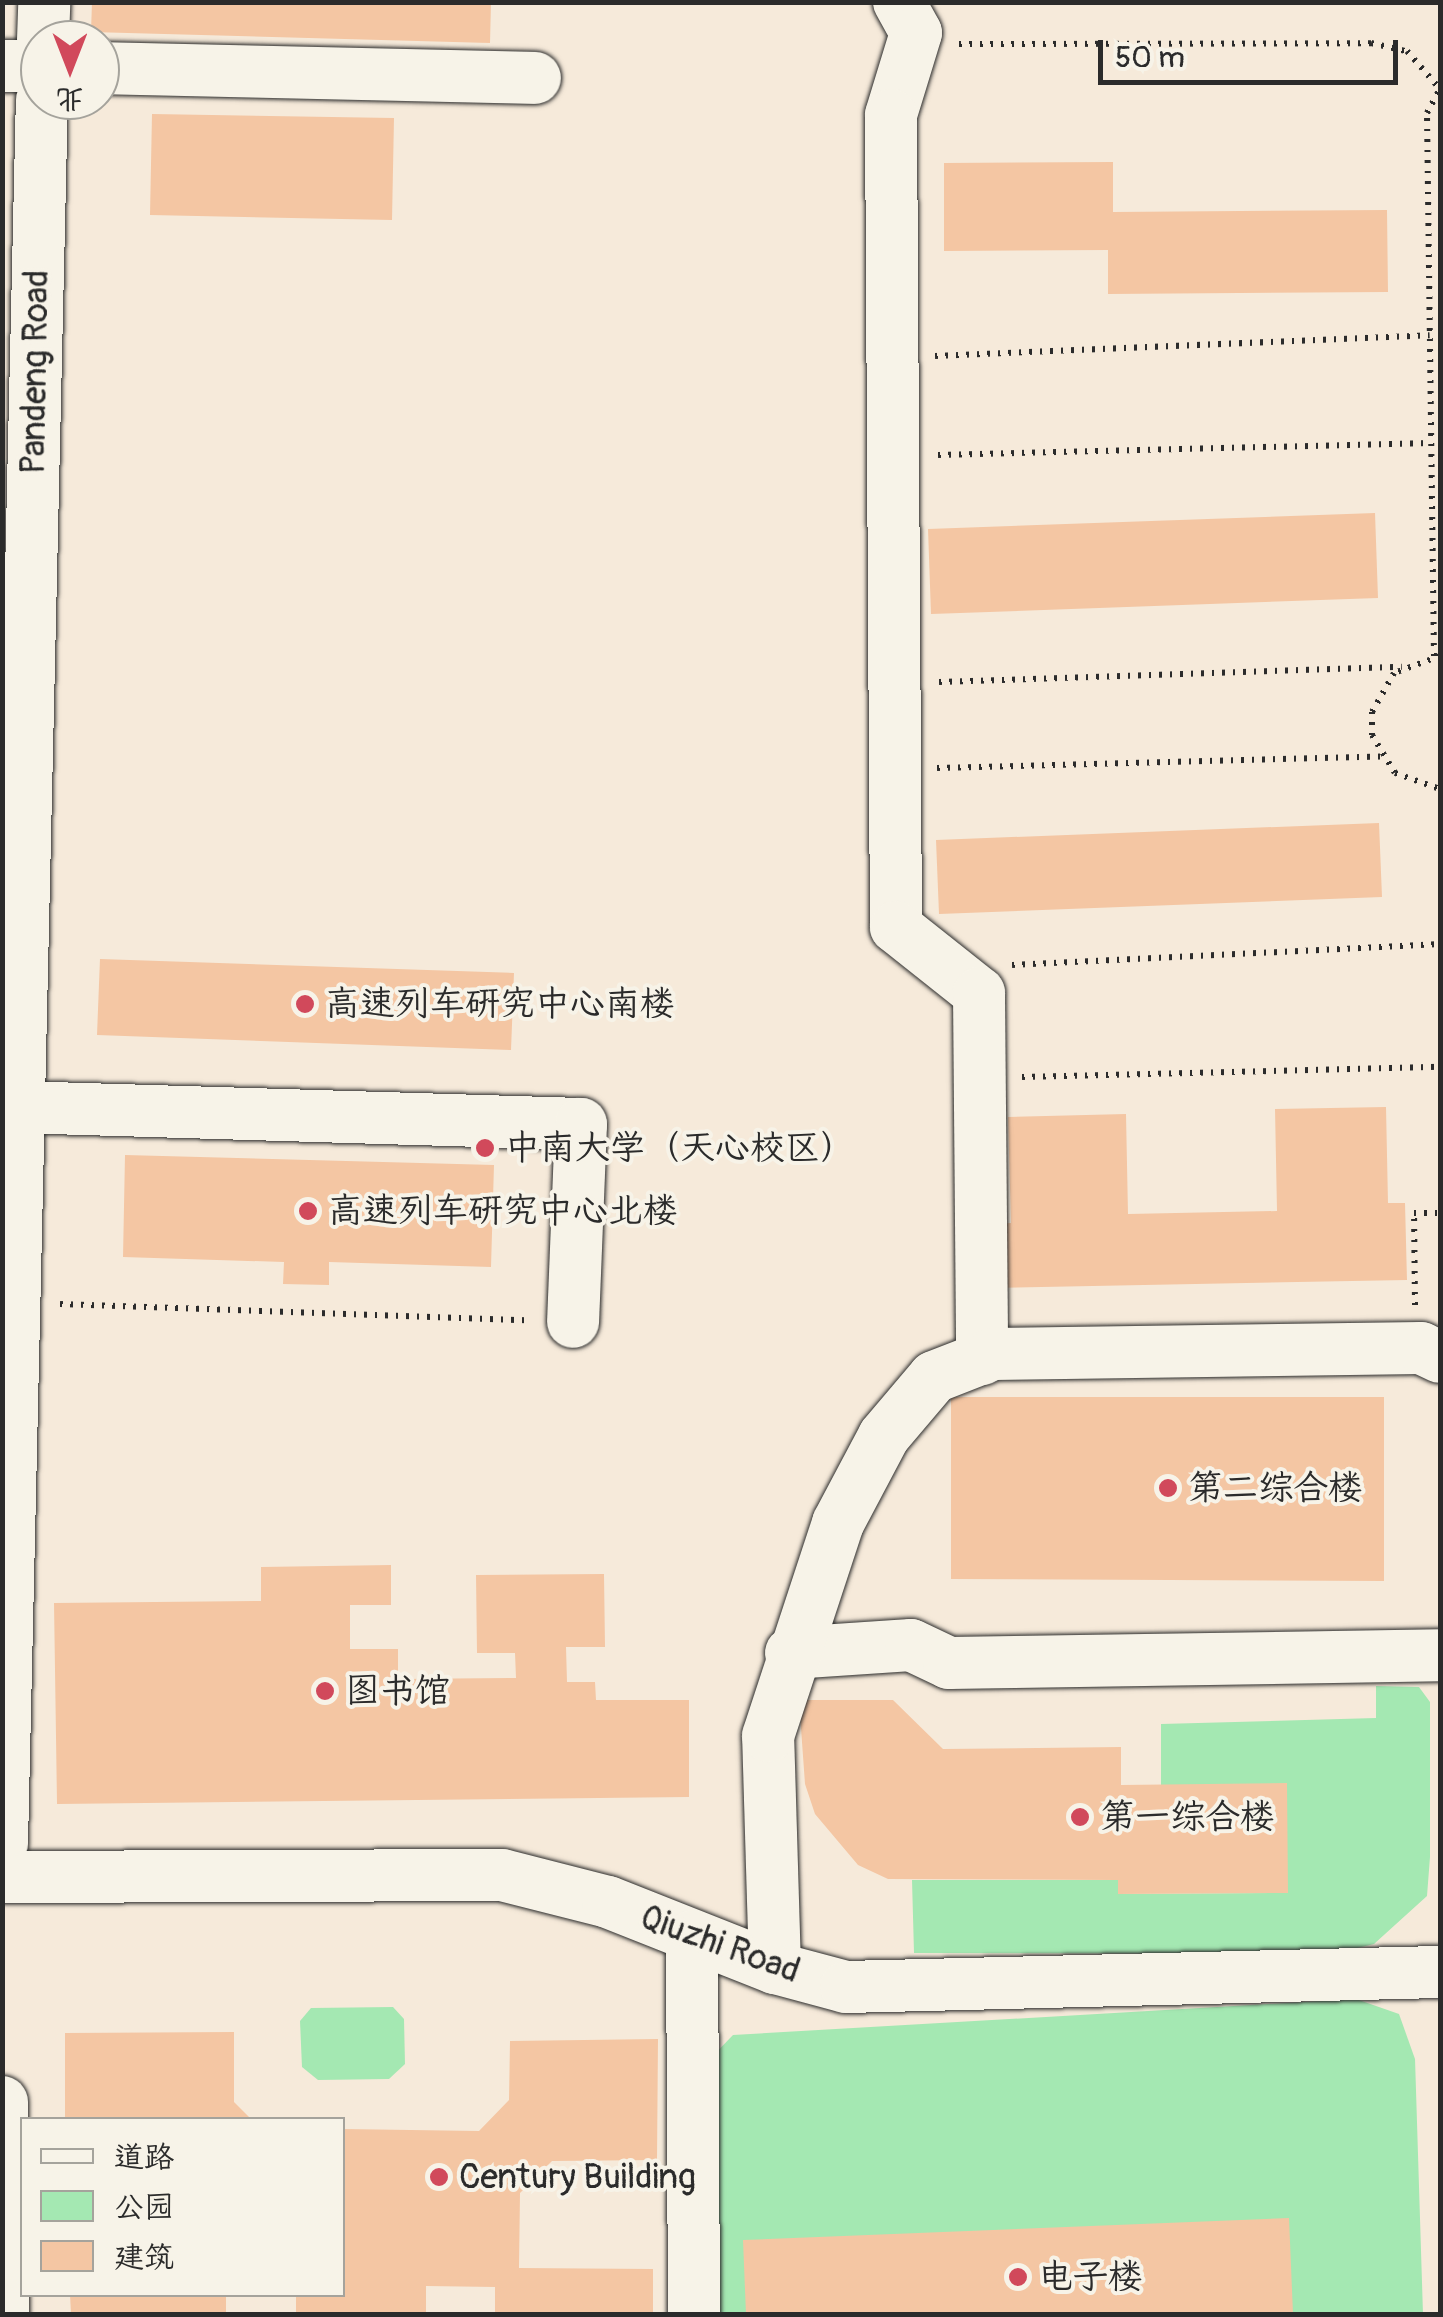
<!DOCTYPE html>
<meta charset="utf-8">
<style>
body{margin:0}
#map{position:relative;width:1443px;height:2317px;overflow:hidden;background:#f6eada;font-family:Pangolin,"LXGW WenKai TC",sans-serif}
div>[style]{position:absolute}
.green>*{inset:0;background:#a4e8b2}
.building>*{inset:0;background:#f4c6a3}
.path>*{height:6px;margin-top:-3px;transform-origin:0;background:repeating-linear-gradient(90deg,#2b2b2b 0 2.5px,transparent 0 10.5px)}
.roads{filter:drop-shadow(0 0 2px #2b2b2b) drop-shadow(0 0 2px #2b2b2b)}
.minor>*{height:52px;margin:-26px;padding:0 26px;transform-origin:26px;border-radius:26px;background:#f7f3e8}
.dots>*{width:28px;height:28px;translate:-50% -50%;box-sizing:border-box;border:5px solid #f7f3e8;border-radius:50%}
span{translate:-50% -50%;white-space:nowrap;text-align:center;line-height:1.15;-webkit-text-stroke:8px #f7f3e8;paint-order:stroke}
.street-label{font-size:35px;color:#2b2b2b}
.poi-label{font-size:35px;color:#2b2b2b}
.left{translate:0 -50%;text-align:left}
.frame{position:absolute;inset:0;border:5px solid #2b2b2b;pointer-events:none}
.legend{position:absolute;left:20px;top:2117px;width:325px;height:180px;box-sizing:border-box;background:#f7f3e8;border:2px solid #a5a39c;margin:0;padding:12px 18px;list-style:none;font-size:30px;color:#2b2b2b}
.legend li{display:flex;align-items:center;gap:20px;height:50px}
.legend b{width:50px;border:2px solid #a5a39c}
.north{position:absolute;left:20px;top:20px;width:100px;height:100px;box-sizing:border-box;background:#f7f3e8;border:2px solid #a5a39c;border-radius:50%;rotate:180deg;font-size:28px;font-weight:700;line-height:40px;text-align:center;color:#2b2b2b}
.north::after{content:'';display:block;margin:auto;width:35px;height:45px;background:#d1495b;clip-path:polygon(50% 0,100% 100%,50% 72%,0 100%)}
.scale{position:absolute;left:1098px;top:40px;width:300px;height:45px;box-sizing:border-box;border:5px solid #2b2b2b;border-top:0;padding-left:12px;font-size:30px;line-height:35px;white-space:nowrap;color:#2b2b2b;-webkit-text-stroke:8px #f7f3e8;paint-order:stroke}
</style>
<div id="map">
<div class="green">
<div style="clip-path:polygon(1376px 1686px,1419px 1687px,1430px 1702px,1430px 1857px,1427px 1896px,1374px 1944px,1332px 1954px,914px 1953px,912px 1880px,1118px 1880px,1119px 1894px,1287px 1893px,1161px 1785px,1161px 1724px,1376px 1718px)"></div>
<div style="clip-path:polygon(1356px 1999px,1399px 2014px,1415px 2059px,1423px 2314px,709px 2314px,706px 2063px,733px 2035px)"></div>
<div style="clip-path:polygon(393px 2007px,404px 2019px,405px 2064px,389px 2079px,318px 2080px,302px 2067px,300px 2021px,311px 2008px)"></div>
</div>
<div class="building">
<div style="clip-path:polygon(92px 2px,491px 2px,490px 43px,91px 32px)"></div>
<div style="clip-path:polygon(152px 114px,394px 118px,392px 220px,150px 215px)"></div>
<div style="clip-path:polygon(1113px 162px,1113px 212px,1387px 210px,1388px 292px,1108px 294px,1108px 250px,944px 251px,944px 163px)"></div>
<div style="clip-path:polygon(1375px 513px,1378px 598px,931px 614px,928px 529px)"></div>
<div style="clip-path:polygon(1379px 823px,1382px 897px,939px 914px,936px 840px)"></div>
<div style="clip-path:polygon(100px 959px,514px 973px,511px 1050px,97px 1035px)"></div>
<div style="clip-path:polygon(1386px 1107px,1388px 1203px,1405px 1203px,1407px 1280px,988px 1288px,987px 1224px,1011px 1223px,1008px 1117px,1126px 1114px,1128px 1214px,1277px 1211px,1275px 1109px)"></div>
<div style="clip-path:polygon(125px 1155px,494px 1165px,491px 1267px,329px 1262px,329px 1285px,283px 1284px,284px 1262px,123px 1257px)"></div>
<div style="clip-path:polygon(951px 1397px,1384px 1397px,1384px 1581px,951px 1579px)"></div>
<div style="clip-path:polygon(391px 1565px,391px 1605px,350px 1605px,350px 1649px,398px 1649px,398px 1679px,516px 1678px,515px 1653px,477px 1653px,476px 1575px,604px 1574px,605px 1647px,566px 1647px,567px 1682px,595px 1682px,596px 1700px,689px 1700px,689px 1797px,57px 1804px,54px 1603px,261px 1601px,261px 1567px)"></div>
<div style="clip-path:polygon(799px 1700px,893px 1700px,943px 1749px,1121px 1747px,1121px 1785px,1287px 1783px,1288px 1893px,1118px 1894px,1118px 1880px,888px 1879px,858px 1865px,815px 1814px,805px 1784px)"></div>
<div style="clip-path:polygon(234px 2032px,234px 2102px,252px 2120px,65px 2120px,65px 2033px)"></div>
<div style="clip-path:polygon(658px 2039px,657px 2160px,552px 2161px,520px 2193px,519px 2268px,653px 2269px,653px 2314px,495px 2314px,495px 2287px,426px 2286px,426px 2314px,296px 2314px,296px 2294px,342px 2294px,342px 2129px,479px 2131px,509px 2100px,510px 2041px)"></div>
<div style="clip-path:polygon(1289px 2218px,1293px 2314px,746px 2314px,743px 2240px)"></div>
<div style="clip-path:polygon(70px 2294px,226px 2294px,226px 2314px,71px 2314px)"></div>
</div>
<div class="path">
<div style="left:959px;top:44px;width:412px;rotate:-0.1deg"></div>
<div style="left:1371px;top:43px;width:37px;rotate:13deg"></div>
<div style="left:1407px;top:51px;width:50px;rotate:49deg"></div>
<div style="left:935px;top:356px;width:495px;rotate:-2.4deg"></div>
<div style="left:938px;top:455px;width:493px;rotate:-1.4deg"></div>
<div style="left:1434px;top:656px;width:543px;rotate:-90.74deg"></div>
<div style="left:1427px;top:113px;width:27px;rotate:-62deg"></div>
<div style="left:1440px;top:656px;width:49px;rotate:159.7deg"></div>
<div style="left:1394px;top:673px;width:45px;rotate:119.4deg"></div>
<div style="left:1372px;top:712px;width:23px;rotate:90deg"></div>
<div style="left:1372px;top:735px;width:44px;rotate:58.8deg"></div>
<div style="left:1395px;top:773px;width:48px;rotate:19.6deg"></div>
<div style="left:939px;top:682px;width:463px;rotate:-1.9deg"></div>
<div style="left:937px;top:768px;width:444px;rotate:-1.5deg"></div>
<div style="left:1012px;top:965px;width:429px;rotate:-2.8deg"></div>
<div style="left:1022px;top:1077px;width:418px;rotate:-1.4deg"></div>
<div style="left:60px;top:1304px;width:467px;rotate:2deg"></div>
<div style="left:1415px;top:1305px;width:92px;rotate:-90.6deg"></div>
<div style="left:1414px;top:1213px;width:26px"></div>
</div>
<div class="roads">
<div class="minor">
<div style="left:899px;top:2px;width:35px;rotate:61deg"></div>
<div style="left:916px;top:33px;width:86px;rotate:107deg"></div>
<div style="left:891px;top:115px;width:812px;rotate:89.65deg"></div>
<div style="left:896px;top:927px;width:106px;rotate:38.5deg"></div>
<div style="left:979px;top:993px;width:366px;rotate:89.5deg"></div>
<div style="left:43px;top:40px;width:38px;rotate:-88deg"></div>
<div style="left:2px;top:66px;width:38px"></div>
<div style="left:100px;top:68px;width:435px;rotate:1.3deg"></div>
<div style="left:18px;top:1107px;width:563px;rotate:1.73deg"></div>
<div style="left:581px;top:1124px;width:198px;rotate:92.3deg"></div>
<div style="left:791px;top:1653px;width:120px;rotate:-3.8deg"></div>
<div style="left:911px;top:1645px;width:42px;rotate:25.3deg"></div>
<div style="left:949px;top:1663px;width:491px;rotate:-0.9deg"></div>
<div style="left:2px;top:1843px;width:1743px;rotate:-88.69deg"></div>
<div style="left:2px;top:1877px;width:500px;rotate:-0.23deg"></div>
<div style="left:502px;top:1875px;width:109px;rotate:14.3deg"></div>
<div style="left:608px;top:1902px;width:180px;rotate:21.6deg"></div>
<div style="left:775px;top:1968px;width:73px;rotate:15deg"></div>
<div style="left:846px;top:1987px;width:594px;rotate:-1.45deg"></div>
<div style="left:692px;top:1936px;width:378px;rotate:89.7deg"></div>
<div style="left:775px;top:1968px;width:232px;rotate:-91.7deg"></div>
<div style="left:768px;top:1736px;width:224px;rotate:-71.8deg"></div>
<div style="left:838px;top:1523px;width:98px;rotate:-62.1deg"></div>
<div style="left:884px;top:1436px;width:77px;rotate:-49.7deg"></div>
<div style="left:934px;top:1377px;width:63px;rotate:-21.3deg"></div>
<div style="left:993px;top:1354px;width:428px;rotate:-0.8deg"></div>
<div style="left:1421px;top:1348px;width:21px;rotate:25deg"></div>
<div style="left:2px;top:2102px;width:212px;rotate:89.7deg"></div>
</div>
</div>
<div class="dots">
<div style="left:305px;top:1004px;background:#d1495b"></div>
<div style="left:485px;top:1148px;background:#d1495b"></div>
<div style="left:308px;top:1211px;background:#d1495b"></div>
<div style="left:1168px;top:1488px;background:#d1495b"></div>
<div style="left:325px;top:1691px;background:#d1495b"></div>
<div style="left:1080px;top:1817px;background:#d1495b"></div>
<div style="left:439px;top:2177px;background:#d1495b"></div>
<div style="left:1018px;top:2277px;background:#d1495b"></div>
</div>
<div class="street-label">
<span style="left:35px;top:372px;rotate:-89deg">Pandeng Road</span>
<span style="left:720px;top:1944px;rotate:20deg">Qiuzhi Road</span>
</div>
<div class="poi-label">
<span class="left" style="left:325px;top:1004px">高速列车研究中心南楼</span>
<span class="left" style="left:505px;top:1148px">中南大学（天心校区）</span>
<span class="left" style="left:328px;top:1211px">高速列车研究中心北楼</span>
<span class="left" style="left:1188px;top:1488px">第二综合楼</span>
<span class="left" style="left:345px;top:1691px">图书馆</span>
<span class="left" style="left:1100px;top:1817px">第一综合楼</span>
<span class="left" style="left:459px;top:2177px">Century Building</span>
<span class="left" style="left:1038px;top:2277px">电子楼</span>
</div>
<div class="frame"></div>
<ul class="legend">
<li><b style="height:12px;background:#f7f3e8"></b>道路</li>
<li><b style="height:28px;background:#a4e8b2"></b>公园</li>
<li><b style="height:28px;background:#f4c6a3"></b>建筑</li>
</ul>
<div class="north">北</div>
<div class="scale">50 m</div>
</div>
